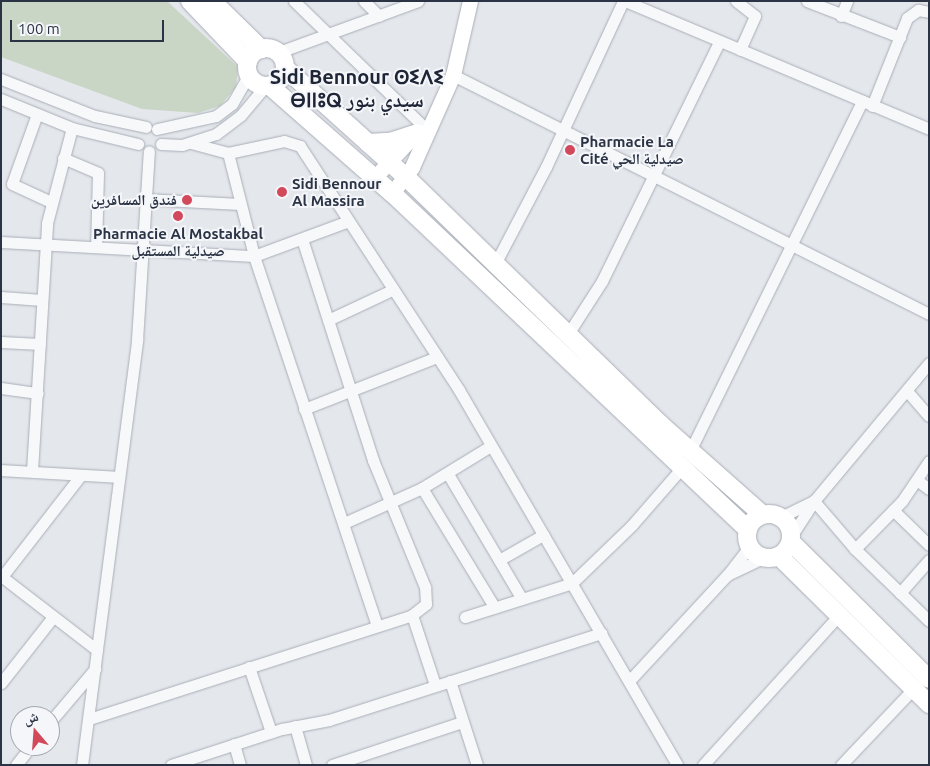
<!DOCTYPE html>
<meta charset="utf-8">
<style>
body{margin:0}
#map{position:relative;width:930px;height:766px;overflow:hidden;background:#e4e7ec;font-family:Ubuntu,"Noto Naskh Arabic","Noto Sans Tifinagh",sans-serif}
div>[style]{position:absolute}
.green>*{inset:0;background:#c9d6c5}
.roads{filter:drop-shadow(0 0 1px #a9aeb7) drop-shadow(0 0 1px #a9aeb7)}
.minor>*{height:11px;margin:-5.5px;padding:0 5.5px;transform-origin:5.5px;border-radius:5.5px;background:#f7f8fa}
.secondary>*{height:15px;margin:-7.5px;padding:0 7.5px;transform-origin:7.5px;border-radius:7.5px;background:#fff}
.primary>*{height:18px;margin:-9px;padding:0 9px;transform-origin:9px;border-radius:9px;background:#fff}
.primary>.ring{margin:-9px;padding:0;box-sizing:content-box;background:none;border:18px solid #fff;border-radius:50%}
.dots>*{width:14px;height:14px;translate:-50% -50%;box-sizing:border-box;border:2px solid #f4f6f9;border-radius:50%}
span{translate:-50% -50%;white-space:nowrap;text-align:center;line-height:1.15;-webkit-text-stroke:4px #f4f6f9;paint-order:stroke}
.poi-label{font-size:15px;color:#2b3445;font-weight:700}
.left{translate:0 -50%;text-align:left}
.right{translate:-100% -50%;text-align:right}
.district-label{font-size:20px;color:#1d2536;font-weight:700}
.frame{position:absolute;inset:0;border:2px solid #2b3445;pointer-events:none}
.north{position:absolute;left:10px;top:706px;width:50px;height:50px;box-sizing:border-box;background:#f4f6f9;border:1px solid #a4a8b1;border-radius:50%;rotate:342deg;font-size:14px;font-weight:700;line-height:20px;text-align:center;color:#2b3445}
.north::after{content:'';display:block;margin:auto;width:18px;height:22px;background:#d1495b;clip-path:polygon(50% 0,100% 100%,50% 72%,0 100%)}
.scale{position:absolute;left:10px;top:20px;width:154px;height:22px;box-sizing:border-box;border:2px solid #2b3445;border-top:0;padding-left:6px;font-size:15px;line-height:18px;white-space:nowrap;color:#2b3445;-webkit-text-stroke:4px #f4f6f9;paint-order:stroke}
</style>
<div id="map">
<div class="green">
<div style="clip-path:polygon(1px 1px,167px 1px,238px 67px,236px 87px,220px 106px,198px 113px,142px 109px,1px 57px)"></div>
</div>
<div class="roads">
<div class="minor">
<div style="left:294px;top:1px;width:187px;rotate:44.1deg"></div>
<div style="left:364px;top:1px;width:21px;rotate:45deg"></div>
<div style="left:625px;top:1px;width:330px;rotate:22.8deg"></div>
<div style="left:736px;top:1px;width:24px;rotate:38deg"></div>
<div style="left:755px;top:16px;width:37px;rotate:114deg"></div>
<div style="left:807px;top:1px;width:100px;rotate:21.2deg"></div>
<div style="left:841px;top:16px;width:16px;rotate:-68deg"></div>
<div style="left:279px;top:52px;width:148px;rotate:-20.1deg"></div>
<div style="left:453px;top:75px;width:533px;rotate:26.66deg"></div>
<div style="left:1px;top:79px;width:101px;rotate:21.5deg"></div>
<div style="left:95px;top:116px;width:52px;rotate:12.2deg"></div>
<div style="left:1px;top:99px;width:77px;rotate:22.2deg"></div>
<div style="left:72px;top:128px;width:68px;rotate:13.6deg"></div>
<div style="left:872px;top:106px;width:95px;rotate:-68.3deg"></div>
<div style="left:907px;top:18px;width:14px;rotate:-36deg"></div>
<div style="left:918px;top:10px;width:11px;rotate:10deg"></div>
<div style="left:37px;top:114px;width:74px;rotate:109.7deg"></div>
<div style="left:12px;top:184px;width:43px;rotate:24.8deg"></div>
<div style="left:157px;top:129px;width:60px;rotate:-12.4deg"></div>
<div style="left:216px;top:116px;width:20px;rotate:-37deg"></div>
<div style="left:232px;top:104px;width:34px;rotate:-60deg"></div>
<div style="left:191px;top:143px;width:38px;rotate:15deg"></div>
<div style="left:228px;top:153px;width:57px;rotate:-12.1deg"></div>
<div style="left:284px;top:141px;width:17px;rotate:17deg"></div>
<div style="left:300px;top:146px;width:291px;rotate:56.9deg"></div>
<div style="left:459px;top:390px;width:434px;rotate:59.8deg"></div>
<div style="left:161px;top:144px;width:21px;rotate:3deg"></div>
<div style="left:182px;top:145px;width:36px;rotate:-18deg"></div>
<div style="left:216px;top:134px;width:31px;rotate:-37deg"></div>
<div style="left:241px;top:115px;width:38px;rotate:-50deg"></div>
<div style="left:228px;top:153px;width:106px;rotate:75.8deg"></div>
<div style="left:254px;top:256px;width:390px;rotate:71.6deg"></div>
<div style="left:63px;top:158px;width:38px;rotate:23deg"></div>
<div style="left:98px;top:173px;width:74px;rotate:91.5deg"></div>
<div style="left:144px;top:199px;width:96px;rotate:3deg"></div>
<div style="left:1px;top:242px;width:253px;rotate:3.2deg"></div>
<div style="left:254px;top:256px;width:98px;rotate:-20.3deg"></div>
<div style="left:495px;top:264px;width:110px;rotate:-62.3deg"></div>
<div style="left:546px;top:167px;width:183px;rotate:-65.1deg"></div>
<div style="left:1px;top:297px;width:41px;rotate:4.2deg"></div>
<div style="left:328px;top:320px;width:71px;rotate:-25.1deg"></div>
<div style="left:568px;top:334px;width:63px;rotate:-57.3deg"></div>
<div style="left:602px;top:281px;width:266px;rotate:-63.9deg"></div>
<div style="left:1px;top:342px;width:39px;rotate:3deg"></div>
<div style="left:929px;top:363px;width:180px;rotate:129.8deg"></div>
<div style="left:814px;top:501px;width:63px;rotate:49.5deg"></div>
<div style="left:855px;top:549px;width:103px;rotate:44.2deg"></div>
<div style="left:1px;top:388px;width:37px;rotate:8deg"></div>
<div style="left:907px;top:391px;width:33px;rotate:49deg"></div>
<div style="left:304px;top:409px;width:143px;rotate:-21.4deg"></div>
<div style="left:691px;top:449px;width:388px;rotate:-63.8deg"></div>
<div style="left:1px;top:470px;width:118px;rotate:3.4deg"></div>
<div style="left:32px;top:471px;width:248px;rotate:-86.5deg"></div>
<div style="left:47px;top:223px;width:98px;rotate:-75.3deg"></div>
<div style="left:448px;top:474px;width:145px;rotate:59.4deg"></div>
<div style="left:917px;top:480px;width:15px;rotate:37deg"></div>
<div style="left:422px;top:488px;width:140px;rotate:58.7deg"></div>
<div style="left:893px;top:510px;width:50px;rotate:44.2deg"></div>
<div style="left:781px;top:517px;width:37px;rotate:-26deg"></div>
<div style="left:814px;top:501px;width:40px;rotate:122.9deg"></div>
<div style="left:344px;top:523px;width:85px;rotate:-24.2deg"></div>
<div style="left:422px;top:488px;width:79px;rotate:-31.5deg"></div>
<div style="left:750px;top:546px;width:37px;rotate:128deg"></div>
<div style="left:727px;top:575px;width:42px;rotate:-25.3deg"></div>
<div style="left:855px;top:549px;width:67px;rotate:-45.6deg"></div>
<div style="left:902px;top:501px;width:48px;rotate:-56deg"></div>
<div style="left:499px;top:560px;width:51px;rotate:-29.6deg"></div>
<div style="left:1px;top:576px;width:121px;rotate:37.6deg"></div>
<div style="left:1px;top:578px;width:130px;rotate:-52.2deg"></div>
<div style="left:900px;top:593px;width:44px;rotate:-48.7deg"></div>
<div style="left:412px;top:615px;width:74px;rotate:71.8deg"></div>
<div style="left:465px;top:617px;width:112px;rotate:-17.6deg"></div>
<div style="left:572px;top:583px;width:83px;rotate:-44deg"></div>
<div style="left:632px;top:525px;width:73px;rotate:-48.9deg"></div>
<div style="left:249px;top:667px;width:69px;rotate:71.3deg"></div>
<div style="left:450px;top:681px;width:88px;rotate:72.2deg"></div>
<div style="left:629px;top:681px;width:144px;rotate:-47.2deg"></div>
<div style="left:1px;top:683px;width:84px;rotate:-51.8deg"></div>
<div style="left:89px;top:719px;width:339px;rotate:-17.8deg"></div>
<div style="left:412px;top:615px;width:18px;rotate:-38deg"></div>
<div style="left:426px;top:604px;width:17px;rotate:-93deg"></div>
<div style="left:425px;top:587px;width:137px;rotate:-112.3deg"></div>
<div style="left:373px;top:460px;width:232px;rotate:-107.8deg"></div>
<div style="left:50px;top:722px;width:70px;rotate:-49.7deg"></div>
<div style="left:295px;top:726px;width:41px;rotate:74.2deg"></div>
<div style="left:234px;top:744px;width:22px;rotate:74deg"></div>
<div style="left:16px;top:765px;width:24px;rotate:-52deg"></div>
<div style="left:82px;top:765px;width:429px;rotate:-82.6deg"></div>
<div style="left:137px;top:340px;width:189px;rotate:-86.4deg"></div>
<div style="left:171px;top:765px;width:117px;rotate:-18deg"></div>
<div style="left:282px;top:729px;width:48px;rotate:-10.8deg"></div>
<div style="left:329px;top:720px;width:286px;rotate:-17.7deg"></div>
<div style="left:332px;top:765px;width:137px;rotate:-18.3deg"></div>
<div style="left:703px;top:765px;width:200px;rotate:-47.8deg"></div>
<div style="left:841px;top:765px;width:105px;rotate:-46.5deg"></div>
</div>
<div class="secondary">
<div style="left:375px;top:177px;width:62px;rotate:-47deg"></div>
<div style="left:392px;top:193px;width:33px;rotate:-52deg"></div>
<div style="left:412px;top:167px;width:101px;rotate:-66deg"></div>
<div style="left:453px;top:75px;width:76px;rotate:-77.1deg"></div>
</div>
<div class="primary">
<div style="left:190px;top:1px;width:84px;rotate:46.4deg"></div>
<div style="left:212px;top:1px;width:69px;rotate:44.4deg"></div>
<div class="ring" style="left:247px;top:48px;width:20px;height:20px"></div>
<div style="left:285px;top:68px;width:163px;rotate:42deg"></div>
<div style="left:406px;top:177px;width:354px;rotate:44.2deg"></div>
<div style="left:660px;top:424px;width:137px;rotate:41.5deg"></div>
<div style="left:270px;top:86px;width:162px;rotate:41.3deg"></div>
<div style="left:392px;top:193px;width:490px;rotate:43.4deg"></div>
<div style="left:368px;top:143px;width:22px;rotate:-3deg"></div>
<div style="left:390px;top:142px;width:28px;rotate:-18deg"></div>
<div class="ring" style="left:747px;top:514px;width:26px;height:26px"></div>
<div style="left:791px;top:542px;width:194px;rotate:44.8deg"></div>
<div style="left:779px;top:556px;width:211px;rotate:44.6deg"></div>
</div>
</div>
<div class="dots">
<div style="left:570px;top:150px;background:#d1495b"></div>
<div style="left:282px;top:192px;background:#d1495b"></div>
<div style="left:187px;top:200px;background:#d1495b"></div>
<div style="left:178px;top:216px;background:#d1495b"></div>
</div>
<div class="poi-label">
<span class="left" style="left:580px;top:150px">Pharmacie La<br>Cité صيدلية الحي</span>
<span class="left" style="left:292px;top:192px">Sidi Bennour<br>Al Massira</span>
<span class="right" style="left:177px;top:200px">فندق المسافرين</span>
<span style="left:178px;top:242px">Pharmacie Al Mostakbal<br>صيدلية المستقبل</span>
</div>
<div class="district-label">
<span style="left:357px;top:88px">Sidi Bennour ⵙⵉⴷⵉ<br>ⴱⵏⵏⵓⵕ سيدي بنور</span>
</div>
<div class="frame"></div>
<div class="north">ش</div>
<div class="scale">100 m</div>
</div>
